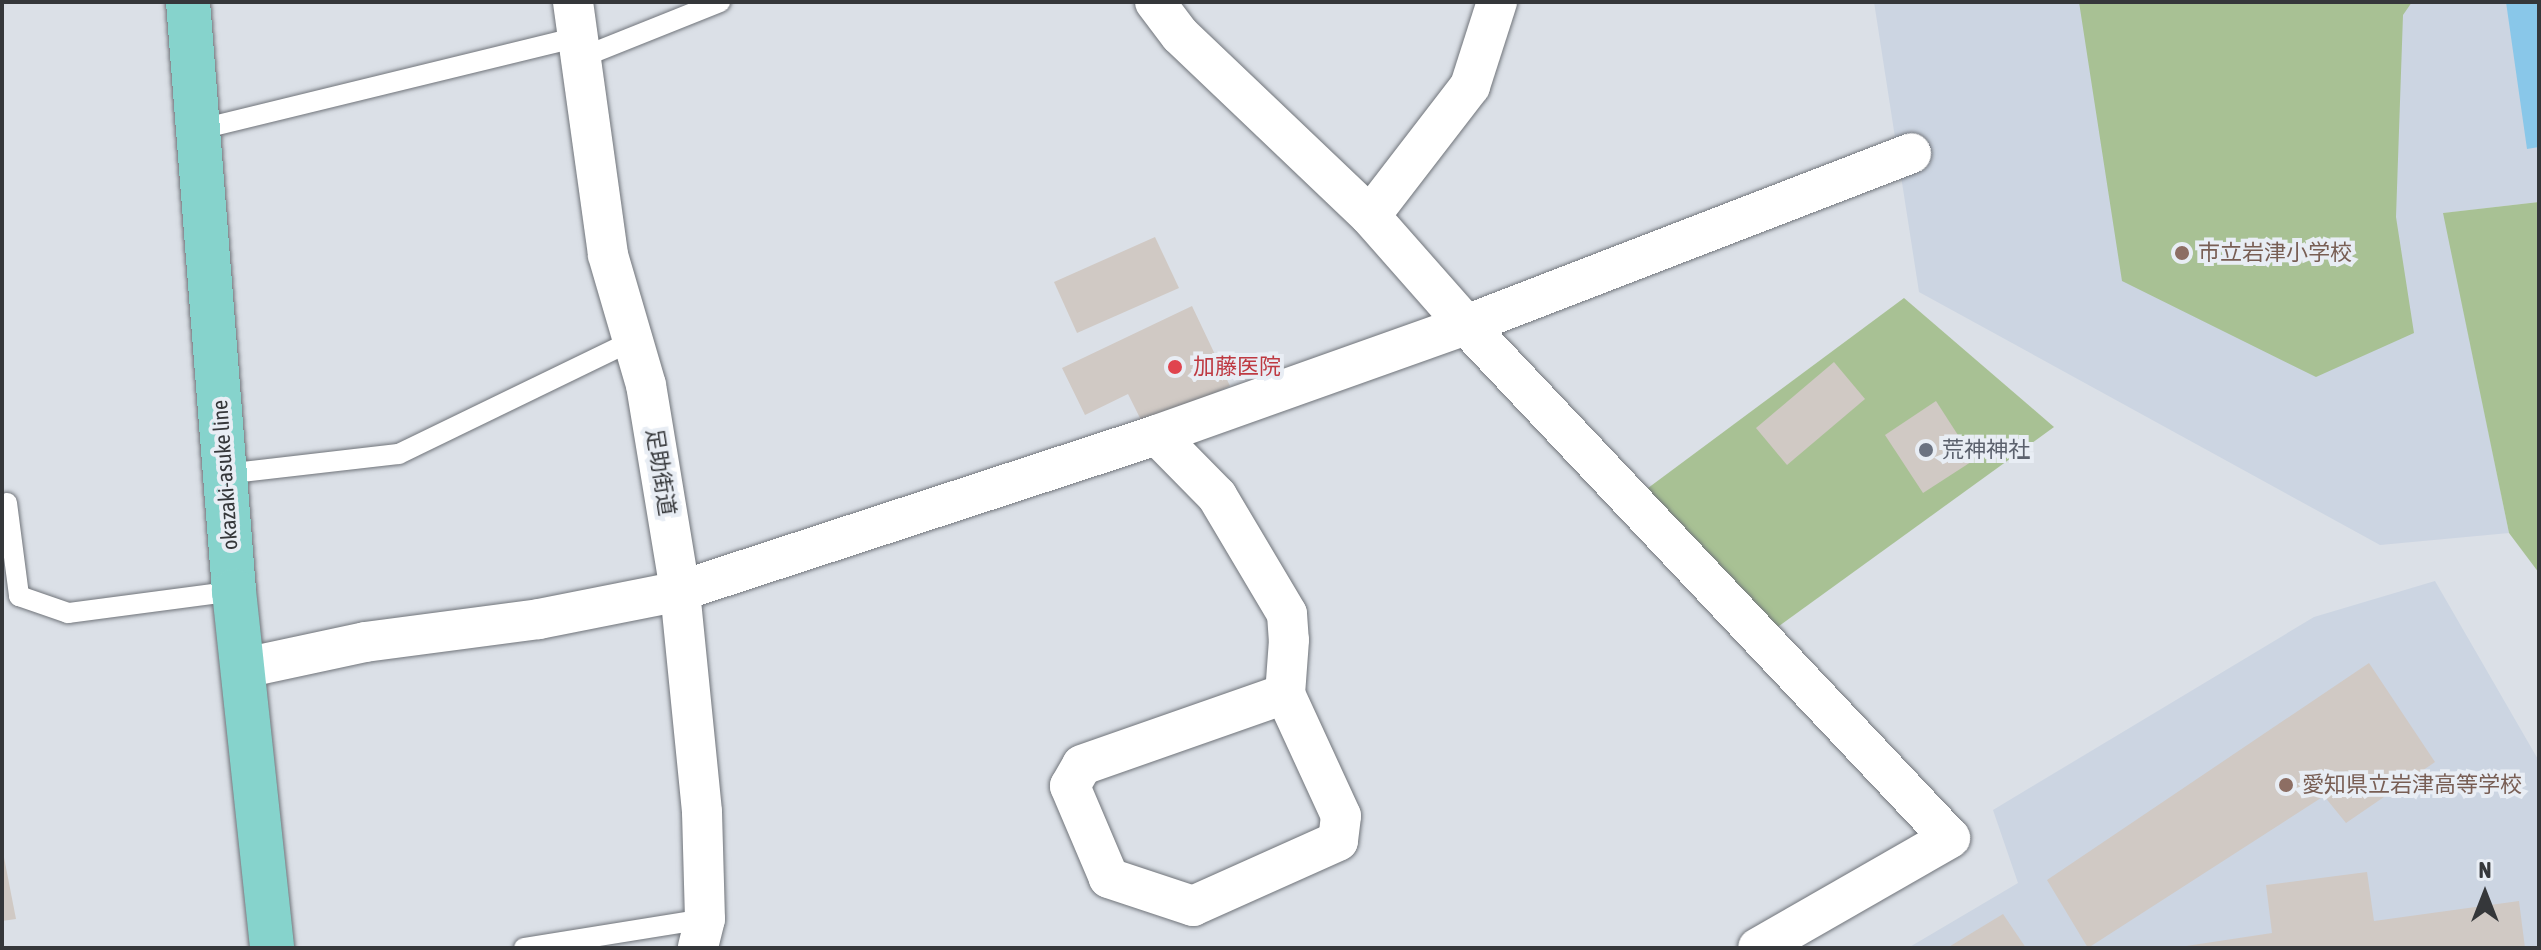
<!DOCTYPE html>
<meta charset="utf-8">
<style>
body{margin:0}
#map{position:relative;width:2541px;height:950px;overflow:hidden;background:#dbe0e7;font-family:"Asap Condensed","Noto Sans JP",sans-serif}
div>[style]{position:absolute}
.built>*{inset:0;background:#ccd5e2}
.green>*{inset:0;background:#a8c194}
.water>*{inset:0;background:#89c7e9}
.building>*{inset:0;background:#d0c9c4}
.roads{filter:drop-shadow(0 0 2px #70747a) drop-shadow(0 0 2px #70747a)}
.lane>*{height:20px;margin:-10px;padding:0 10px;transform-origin:10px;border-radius:10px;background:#fff}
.street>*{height:40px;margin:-20px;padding:0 20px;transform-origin:20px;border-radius:20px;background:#fff}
.primary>*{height:44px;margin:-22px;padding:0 22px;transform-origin:22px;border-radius:22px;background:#86d3cc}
.dots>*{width:22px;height:22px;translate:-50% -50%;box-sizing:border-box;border:4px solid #e8edf4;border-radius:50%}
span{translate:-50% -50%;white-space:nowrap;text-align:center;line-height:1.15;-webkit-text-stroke:8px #e8edf4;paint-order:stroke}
.education-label{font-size:22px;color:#785e54}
.left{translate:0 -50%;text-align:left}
.health-label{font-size:22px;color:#be3a42}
.worship-label{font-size:22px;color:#5b616d}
.street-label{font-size:22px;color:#35373a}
.frame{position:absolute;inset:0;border:4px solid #35373a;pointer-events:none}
.north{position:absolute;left:2445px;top:854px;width:80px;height:80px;-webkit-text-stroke:6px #e8edf4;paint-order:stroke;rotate:0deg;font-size:22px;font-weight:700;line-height:32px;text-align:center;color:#35373a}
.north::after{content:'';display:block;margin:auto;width:28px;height:36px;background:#35373a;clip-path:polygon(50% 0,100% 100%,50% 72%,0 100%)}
</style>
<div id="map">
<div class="built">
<div style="clip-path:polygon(1874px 2px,2539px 2px,2539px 202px,2444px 213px,2509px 533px,2380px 545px,1919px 292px)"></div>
<div style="clip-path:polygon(2435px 581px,2539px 761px,2539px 948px,1908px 948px,2018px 883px,1993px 810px,2314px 617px)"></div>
</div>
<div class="green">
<div style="clip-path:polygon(2079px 2px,2412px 2px,2403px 15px,2396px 217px,2414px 333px,2316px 377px,2122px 281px)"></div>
<div style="clip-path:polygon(2539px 202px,2539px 573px,2509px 533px,2443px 213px)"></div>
<div style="clip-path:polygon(1904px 298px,2054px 427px,1768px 634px,1644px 491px)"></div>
</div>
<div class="water">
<div style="clip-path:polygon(2506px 2px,2539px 2px,2539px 147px,2527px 149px)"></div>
</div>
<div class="building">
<div style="clip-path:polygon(1155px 237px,1179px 288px,1077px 333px,1054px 282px)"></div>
<div style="clip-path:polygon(1192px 306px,1230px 386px,1144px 426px,1128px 394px,1085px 415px,1062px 368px)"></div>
<div style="clip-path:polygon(1834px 362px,1865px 399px,1787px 465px,1756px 428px)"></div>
<div style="clip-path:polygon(1936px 401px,1974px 460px,1923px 493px,1885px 435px)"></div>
<div style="clip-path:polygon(2369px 663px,2435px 762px,2346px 823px,2324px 796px,2088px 948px,2047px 880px)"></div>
<div style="clip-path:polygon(2px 847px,16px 919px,2px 921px)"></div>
<div style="clip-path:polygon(2367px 872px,2374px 921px,2519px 901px,2525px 948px,2173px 948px,2272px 933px,2266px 885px)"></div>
<div style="clip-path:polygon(2003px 914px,2026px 948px,1947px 948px)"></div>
</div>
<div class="roads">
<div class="lane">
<div style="left:580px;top:58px;width:151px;rotate:-21.8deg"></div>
<div style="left:197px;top:130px;width:392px;rotate:-13.7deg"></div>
<div style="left:225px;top:474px;width:175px;rotate:-6.6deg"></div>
<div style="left:399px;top:454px;width:261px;rotate:-25.9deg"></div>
<div style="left:7px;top:503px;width:94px;rotate:82.6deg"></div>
<div style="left:19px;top:596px;width:52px;rotate:19.1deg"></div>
<div style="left:68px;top:613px;width:167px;rotate:-7.5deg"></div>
<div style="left:524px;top:948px;width:183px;rotate:-9.1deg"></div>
</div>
<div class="street">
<div style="left:573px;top:2px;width:255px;rotate:82.1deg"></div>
<div style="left:608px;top:255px;width:135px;rotate:73.7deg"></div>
<div style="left:646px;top:385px;width:209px;rotate:80.6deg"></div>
<div style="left:680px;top:591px;width:222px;rotate:84.3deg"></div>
<div style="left:702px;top:812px;width:107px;rotate:88.4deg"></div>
<div style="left:705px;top:919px;width:30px;rotate:104deg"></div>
<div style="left:1155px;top:2px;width:41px;rotate:52.9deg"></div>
<div style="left:1180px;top:35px;width:262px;rotate:43.6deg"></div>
<div style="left:1370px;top:216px;width:145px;rotate:48.6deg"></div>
<div style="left:1466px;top:325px;width:705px;rotate:46.67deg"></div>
<div style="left:1950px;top:838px;width:221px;rotate:150.2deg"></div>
<div style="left:1370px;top:216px;width:164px;rotate:-52.4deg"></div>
<div style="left:1470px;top:86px;width:88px;rotate:-72.2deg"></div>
<div style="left:1157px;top:435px;width:86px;rotate:45.5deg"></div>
<div style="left:1217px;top:496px;width:137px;rotate:59.3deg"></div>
<div style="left:1287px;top:614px;width:26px;rotate:86deg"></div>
<div style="left:1289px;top:640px;width:54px;rotate:94.2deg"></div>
<div style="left:1285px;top:694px;width:134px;rotate:65.3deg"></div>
<div style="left:1341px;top:816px;width:25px;rotate:97deg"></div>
<div style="left:1338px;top:841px;width:159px;rotate:155.9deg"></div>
<div style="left:1193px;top:906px;width:89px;rotate:-161.6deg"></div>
<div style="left:1109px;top:878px;width:100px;rotate:-113deg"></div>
<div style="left:1070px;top:786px;width:24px;rotate:-60deg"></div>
<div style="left:1082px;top:765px;width:215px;rotate:-19.3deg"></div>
<div style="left:244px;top:668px;width:124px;rotate:-12.1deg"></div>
<div style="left:365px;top:642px;width:176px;rotate:-7.5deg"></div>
<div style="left:539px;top:619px;width:144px;rotate:-11.2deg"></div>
<div style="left:680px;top:591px;width:502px;rotate:-18.11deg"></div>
<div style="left:1157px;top:435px;width:328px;rotate:-19.6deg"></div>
<div style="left:1466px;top:325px;width:477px;rotate:-21.1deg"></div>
</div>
<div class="primary">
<div style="left:188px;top:2px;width:591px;rotate:85.53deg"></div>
<div style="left:234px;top:591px;width:359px;rotate:83.9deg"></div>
</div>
</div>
<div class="dots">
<div style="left:2182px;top:253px;background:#8d6e63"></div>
<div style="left:1175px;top:367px;background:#e0444e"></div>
<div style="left:1926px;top:450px;background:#6b7280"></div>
<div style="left:2286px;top:785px;background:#8d6e63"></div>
</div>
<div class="education-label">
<span class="left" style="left:2198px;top:253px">市立岩津小学校</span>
<span class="left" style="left:2302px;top:785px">愛知県立岩津高等学校</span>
</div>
<div class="health-label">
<span class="left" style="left:1193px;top:367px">加藤医院</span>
</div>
<div class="worship-label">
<span class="left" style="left:1942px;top:450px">荒神神社</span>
</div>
<div class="street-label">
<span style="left:661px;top:472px;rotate:81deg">足助街道</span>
<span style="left:225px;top:475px;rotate:-94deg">okazaki-asuke line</span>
</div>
<div class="frame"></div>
<div class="north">N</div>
</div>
